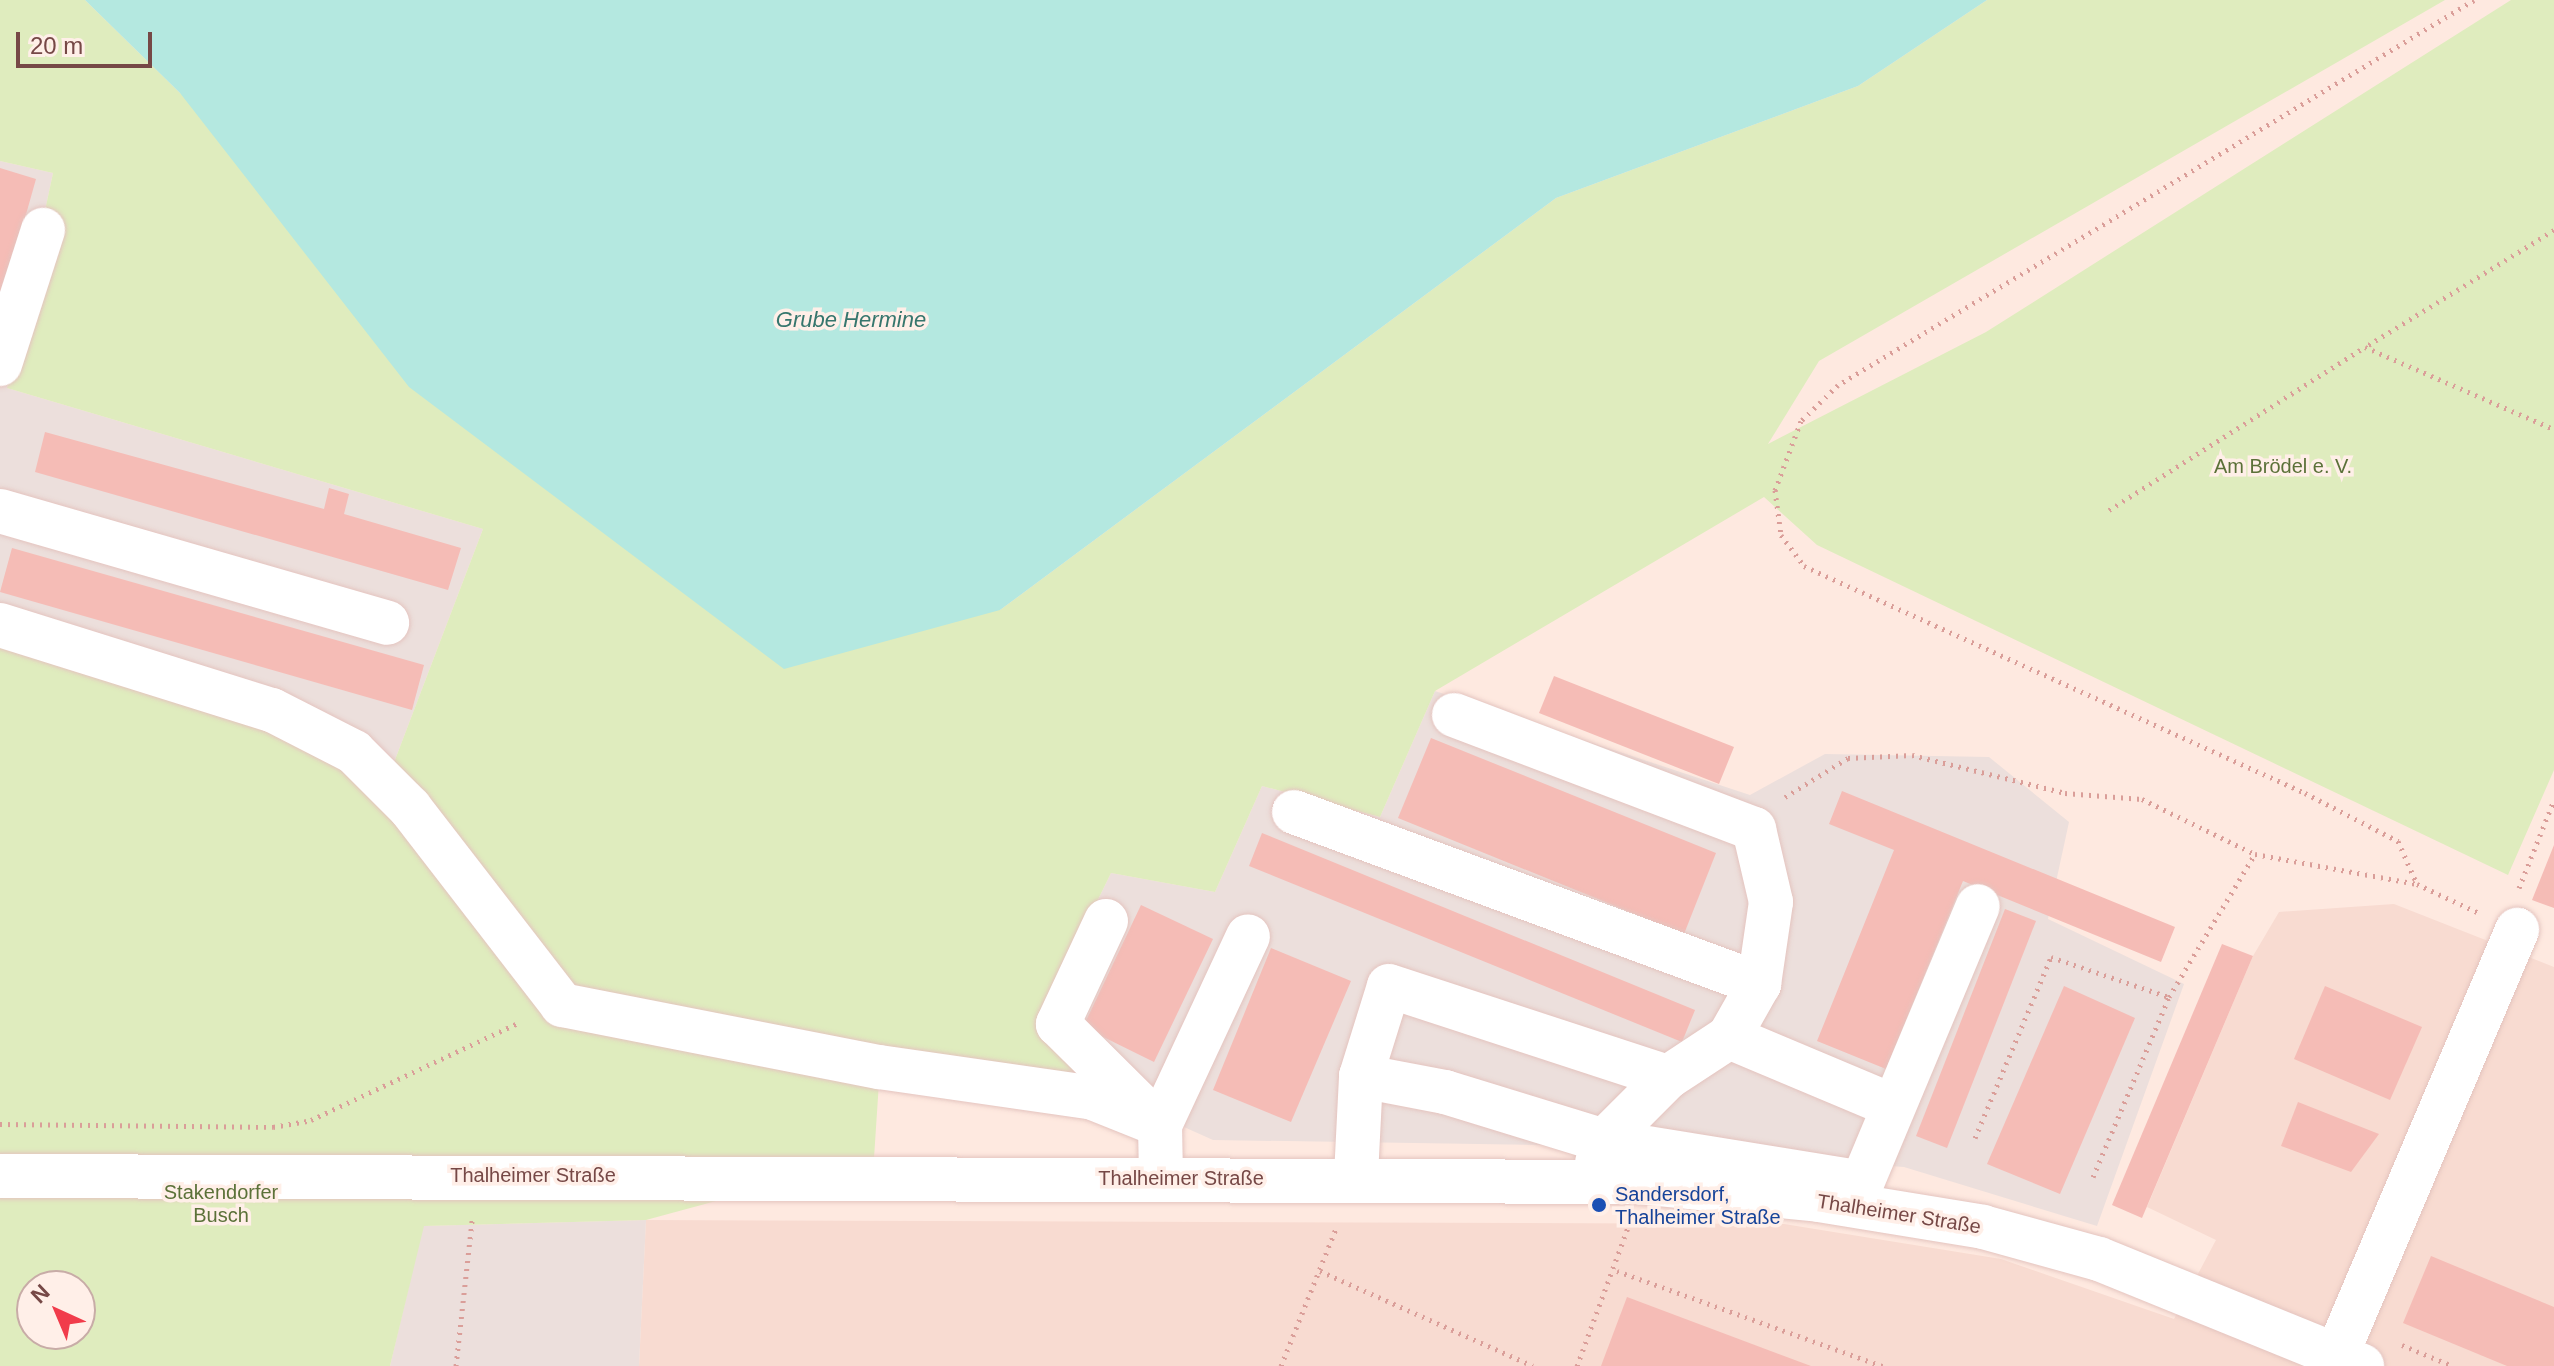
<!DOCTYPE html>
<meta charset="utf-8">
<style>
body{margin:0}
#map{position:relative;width:2554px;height:1366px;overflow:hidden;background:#fee9e0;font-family:Arial,sans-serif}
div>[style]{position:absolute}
.residential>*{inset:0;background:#f8dbd1}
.industrial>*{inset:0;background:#ecdfdc}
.green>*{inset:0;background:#dfecbe}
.water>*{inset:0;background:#b4e8e0}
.building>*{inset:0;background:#f5bcb6}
.path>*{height:5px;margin-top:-2.5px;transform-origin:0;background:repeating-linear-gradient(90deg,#da9e99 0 2px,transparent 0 8px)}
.roads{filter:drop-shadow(0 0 2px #e4c4bf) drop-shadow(0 0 2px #e4c4bf)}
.minor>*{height:44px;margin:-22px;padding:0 22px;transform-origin:22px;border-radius:22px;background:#fff}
.dots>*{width:22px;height:22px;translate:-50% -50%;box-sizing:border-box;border:4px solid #ffefe8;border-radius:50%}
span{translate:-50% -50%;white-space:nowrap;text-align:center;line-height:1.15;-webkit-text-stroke:7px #ffefe8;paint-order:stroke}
.park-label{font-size:20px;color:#5b7138}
.street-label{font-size:20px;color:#764846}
.transit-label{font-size:20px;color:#164399}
.left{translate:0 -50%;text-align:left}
.water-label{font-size:22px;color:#36766d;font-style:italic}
.north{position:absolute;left:16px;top:1270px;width:80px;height:80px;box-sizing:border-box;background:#ffefe8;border:2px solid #c8aca7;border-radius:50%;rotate:316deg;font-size:22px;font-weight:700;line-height:32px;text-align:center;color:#764846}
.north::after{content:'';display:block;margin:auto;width:28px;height:36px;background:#f13c4b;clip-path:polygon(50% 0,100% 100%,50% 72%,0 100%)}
.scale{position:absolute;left:16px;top:32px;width:136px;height:36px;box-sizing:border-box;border:4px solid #764846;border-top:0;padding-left:10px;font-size:24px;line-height:28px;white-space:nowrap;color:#764846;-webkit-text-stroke:6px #ffefe8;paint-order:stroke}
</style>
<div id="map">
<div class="residential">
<div style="clip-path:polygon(2394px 904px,2554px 967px,2554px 1366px,639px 1366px,646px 1220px,1784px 1224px,2001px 1259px,2174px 1319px,2216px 1240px,2147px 1207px,2253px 956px,2279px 912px)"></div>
</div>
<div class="industrial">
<div style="clip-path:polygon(0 161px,53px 173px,7px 388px,483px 529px,390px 773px,0 636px)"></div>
<div style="clip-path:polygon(1435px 691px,1750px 795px,1825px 754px,1989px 757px,2069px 822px,2048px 919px,2184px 984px,2097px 1226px,1904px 1167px,1607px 1146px,1213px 1140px,1097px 1088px,1039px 1020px,1111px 873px,1215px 892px,1262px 786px,1380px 817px)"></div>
<div style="clip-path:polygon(646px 1220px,639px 1366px,390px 1366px,423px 1226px)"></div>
</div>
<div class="green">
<div style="clip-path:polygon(evenodd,0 0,85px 0,180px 93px,1000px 610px,1556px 198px,1858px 86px,1987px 0,2445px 0,1819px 361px,1768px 444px,1986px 332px,2511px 0,2554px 0,2554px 770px,2508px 875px,1817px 545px,1764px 497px,1435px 691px,1380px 817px,1262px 786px,1215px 892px,1111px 873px,1039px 1020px,1097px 1088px,879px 1082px,874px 1158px,646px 1220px,424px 1226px,390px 1366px,0 1366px,0 636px,390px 773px,483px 529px,7px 388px,53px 173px,0 161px,0 0,32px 1286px,80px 1286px,80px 1334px,32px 1334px,32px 1286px)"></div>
</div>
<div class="water">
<div style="clip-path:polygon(85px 0,1987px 0,1858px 86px,1556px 198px,1000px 610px,784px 669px,409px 387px,180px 93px)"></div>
</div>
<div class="building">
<div style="clip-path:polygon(0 168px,36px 179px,1px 303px,0 303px)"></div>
<div style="clip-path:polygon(45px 432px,324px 509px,329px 488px,349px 494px,344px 514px,461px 548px,448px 590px,35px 472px)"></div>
<div style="clip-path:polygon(12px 548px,424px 665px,412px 710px,0 592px)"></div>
<div style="clip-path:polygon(1554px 676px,1734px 747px,1719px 784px,1539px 713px)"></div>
<div style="clip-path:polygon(1431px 738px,1716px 853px,1684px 934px,1398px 818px)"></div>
<div style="clip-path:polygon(1842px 791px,2175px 927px,2161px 962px,1963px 881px,1886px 1069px,1817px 1041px,1894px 850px,1829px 824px)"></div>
<div style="clip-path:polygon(1262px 833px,1695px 1010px,1682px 1042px,1249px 866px)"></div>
<div style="clip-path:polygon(2554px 845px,2554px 908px,2532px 900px)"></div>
<div style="clip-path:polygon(1141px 905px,1213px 939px,1154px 1062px,1083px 1027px)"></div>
<div style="clip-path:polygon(2005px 909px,2036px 921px,1947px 1148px,1916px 1136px)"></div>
<div style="clip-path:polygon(2222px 944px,2253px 956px,2142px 1218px,2112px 1205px)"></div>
<div style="clip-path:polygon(1271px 948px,1351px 981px,1291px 1122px,1213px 1090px)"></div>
<div style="clip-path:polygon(2064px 986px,2135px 1018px,2060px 1194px,1987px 1164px)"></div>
<div style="clip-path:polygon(2325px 986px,2422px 1027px,2390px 1100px,2294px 1059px)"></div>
<div style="clip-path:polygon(2298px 1102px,2379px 1134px,2351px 1172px,2281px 1146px)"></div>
<div style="clip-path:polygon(2431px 1256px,2554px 1307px,2554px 1366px,2507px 1366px,2403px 1323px)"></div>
<div style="clip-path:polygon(1627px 1297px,1811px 1366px,1601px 1366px)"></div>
</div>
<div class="path">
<div style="left:2474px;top:0;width:743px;rotate:148.81deg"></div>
<div style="left:1838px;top:385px;width:52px;rotate:135.8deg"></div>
<div style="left:1801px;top:421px;width:74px;rotate:110.6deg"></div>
<div style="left:1775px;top:490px;width:45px;rotate:82.4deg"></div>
<div style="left:1781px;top:535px;width:39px;rotate:53deg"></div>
<div style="left:1804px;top:566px;width:550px;rotate:24.37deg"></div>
<div style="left:2305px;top:793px;width:105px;rotate:27.3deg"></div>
<div style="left:2398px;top:841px;width:47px;rotate:66.2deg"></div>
<div style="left:2417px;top:884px;width:68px;rotate:25.1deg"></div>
<div style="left:2554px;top:230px;width:222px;rotate:148.2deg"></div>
<div style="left:2365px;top:347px;width:206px;rotate:23.5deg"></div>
<div style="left:2109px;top:510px;width:303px;rotate:-32.5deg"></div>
<div style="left:1785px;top:797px;width:74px;rotate:-31.8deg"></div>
<div style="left:1848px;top:758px;width:64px;rotate:-2.7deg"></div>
<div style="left:1912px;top:755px;width:158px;rotate:13.9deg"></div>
<div style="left:2065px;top:793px;width:77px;rotate:4.5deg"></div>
<div style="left:2142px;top:799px;width:126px;rotate:26deg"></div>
<div style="left:2255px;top:854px;width:165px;rotate:10.5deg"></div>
<div style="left:2519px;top:888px;width:95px;rotate:-68.3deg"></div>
<div style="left:0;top:1124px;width:273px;rotate:0.6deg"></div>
<div style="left:273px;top:1127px;width:39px;rotate:-10deg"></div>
<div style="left:311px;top:1120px;width:231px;rotate:-25.1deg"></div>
<div style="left:1975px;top:1138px;width:196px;rotate:-67.2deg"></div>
<div style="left:2051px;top:957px;width:125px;rotate:18.7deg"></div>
<div style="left:2093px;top:1177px;width:195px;rotate:-67.1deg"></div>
<div style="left:2169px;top:997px;width:167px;rotate:-59deg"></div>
<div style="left:1320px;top:1271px;width:233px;rotate:24deg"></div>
<div style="left:1617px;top:1271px;width:282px;rotate:19.7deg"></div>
<div style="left:2402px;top:1345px;width:55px;rotate:22.4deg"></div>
<div style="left:456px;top:1366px;width:147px;rotate:-83.7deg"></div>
<div style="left:1281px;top:1366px;width:151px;rotate:-68.2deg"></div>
<div style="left:1577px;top:1366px;width:150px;rotate:-69.8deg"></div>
</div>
<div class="roads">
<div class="minor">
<div style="left:0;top:364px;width:141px;rotate:-72.2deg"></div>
<div style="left:0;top:511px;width:403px;rotate:16.1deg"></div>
<div style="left:0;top:625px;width:285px;rotate:17.4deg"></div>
<div style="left:272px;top:710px;width:92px;rotate:27.1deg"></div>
<div style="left:354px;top:752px;width:79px;rotate:45deg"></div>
<div style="left:410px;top:808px;width:249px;rotate:52.3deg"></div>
<div style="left:562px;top:1005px;width:323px;rotate:11.1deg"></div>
<div style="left:879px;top:1067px;width:216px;rotate:8.2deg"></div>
<div style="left:1093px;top:1098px;width:72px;rotate:21.9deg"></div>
<div style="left:1160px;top:1125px;width:53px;rotate:88.9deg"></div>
<div style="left:1454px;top:715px;width:321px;rotate:20.8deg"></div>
<div style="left:1754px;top:829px;width:75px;rotate:76.9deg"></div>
<div style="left:1771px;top:902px;width:83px;rotate:98.3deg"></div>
<div style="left:1759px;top:984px;width:61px;rotate:119.5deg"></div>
<div style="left:1729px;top:1037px;width:73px;rotate:146.7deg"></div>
<div style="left:1668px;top:1077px;width:91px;rotate:135deg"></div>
<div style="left:1604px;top:1141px;width:22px;rotate:108deg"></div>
<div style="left:1294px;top:812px;width:496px;rotate:20.3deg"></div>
<div style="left:1106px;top:921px;width:114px;rotate:115deg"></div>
<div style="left:1058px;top:1024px;width:144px;rotate:44.7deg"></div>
<div style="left:1160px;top:1125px;width:208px;rotate:-65deg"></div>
<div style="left:1729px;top:1037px;width:178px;rotate:22.8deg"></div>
<div style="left:1361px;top:1076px;width:86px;rotate:10.8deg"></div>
<div style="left:1445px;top:1092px;width:166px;rotate:17.1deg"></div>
<div style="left:1604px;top:1141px;width:261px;rotate:9.2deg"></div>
<div style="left:1862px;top:1183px;width:300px;rotate:-67.3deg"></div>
<div style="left:0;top:1176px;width:1639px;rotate:0.21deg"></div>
<div style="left:1639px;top:1182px;width:181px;rotate:5.7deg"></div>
<div style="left:1819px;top:1200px;width:166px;rotate:9.3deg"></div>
<div style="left:1983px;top:1227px;width:120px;rotate:15.4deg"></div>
<div style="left:2099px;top:1259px;width:284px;rotate:22.1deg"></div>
<div style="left:1356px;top:1176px;width:100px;rotate:-87.1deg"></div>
<div style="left:1361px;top:1076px;width:94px;rotate:-72.7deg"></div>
<div style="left:1389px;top:986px;width:293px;rotate:18.1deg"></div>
<div style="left:2332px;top:1366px;width:474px;rotate:-67deg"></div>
</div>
</div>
<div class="dots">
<div style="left:1599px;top:1205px;background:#1a4fb4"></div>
</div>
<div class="park-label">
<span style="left:2283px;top:466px">Am Brödel e. V.</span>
<span style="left:221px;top:1204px">Stakendorfer<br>Busch</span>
</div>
<div class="street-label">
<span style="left:533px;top:1175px">Thalheimer Straße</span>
<span style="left:1181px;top:1178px">Thalheimer Straße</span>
<span style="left:1899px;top:1214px;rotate:9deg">Thalheimer Straße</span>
</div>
<div class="transit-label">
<span class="left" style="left:1615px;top:1206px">Sandersdorf,<br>Thalheimer Straße</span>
</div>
<div class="water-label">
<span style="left:851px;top:320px">Grube Hermine</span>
</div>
<div class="north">N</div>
<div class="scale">20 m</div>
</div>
